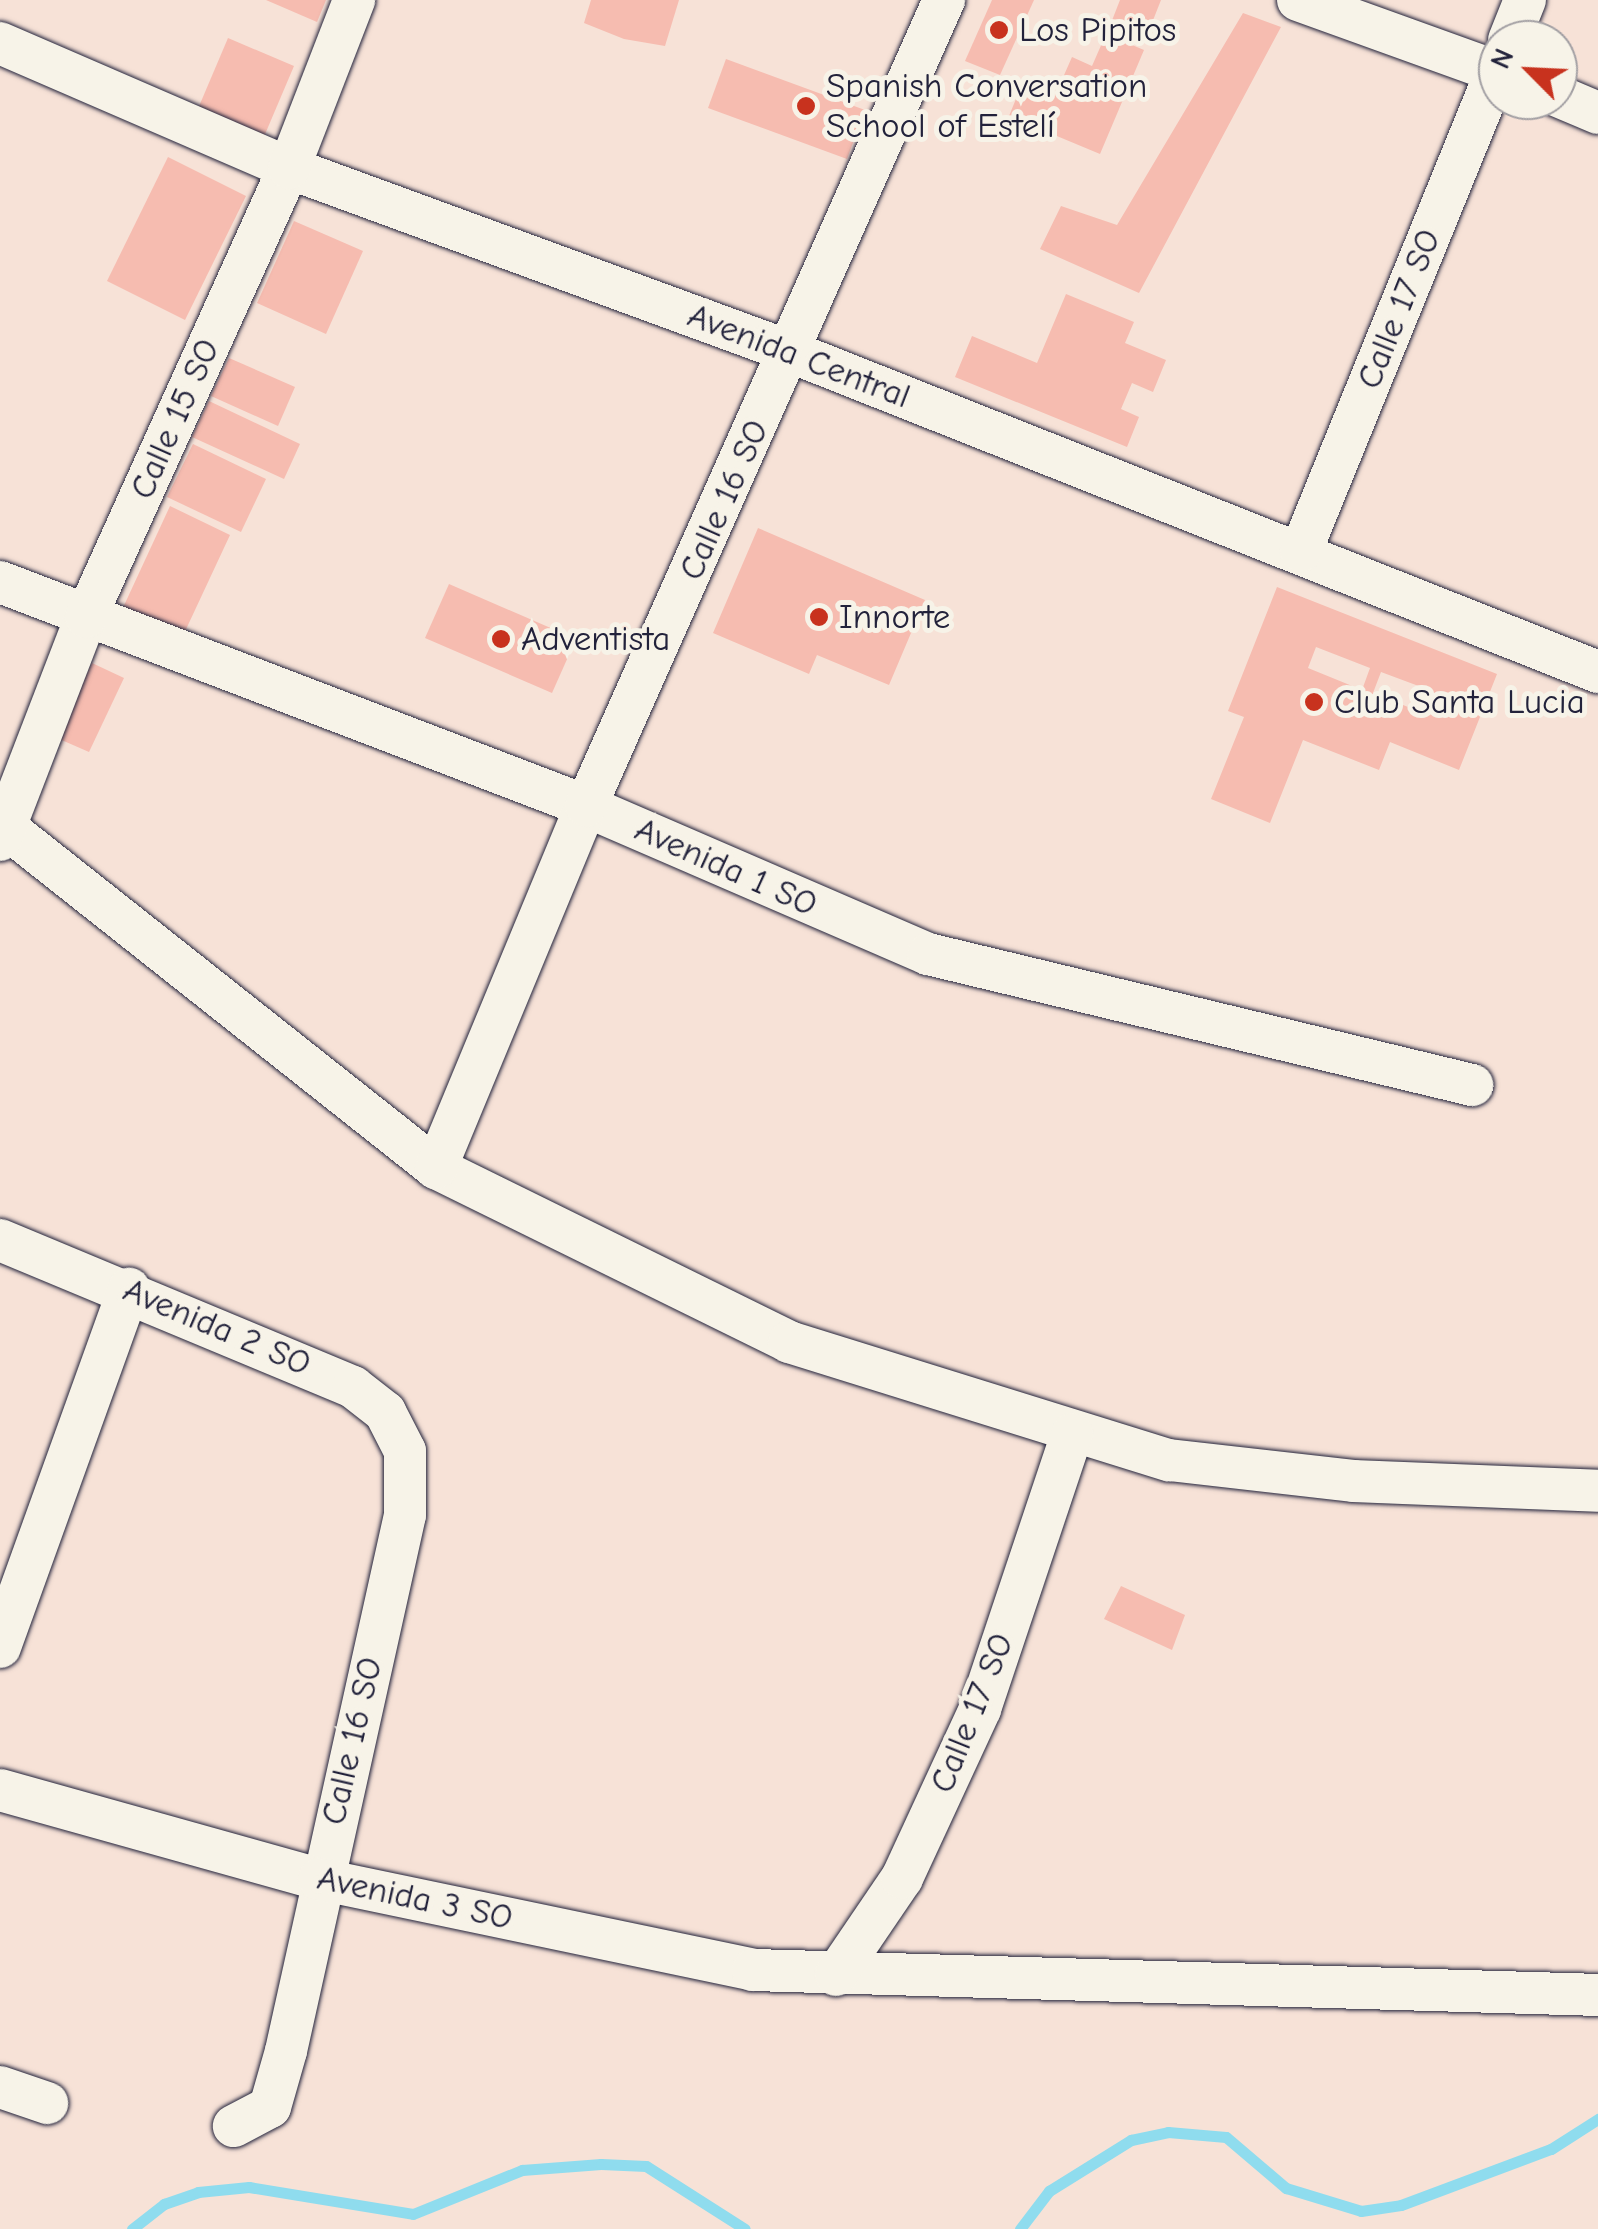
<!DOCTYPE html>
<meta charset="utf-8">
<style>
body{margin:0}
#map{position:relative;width:1598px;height:2229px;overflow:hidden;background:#f7e2d7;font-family:"Comic Neue",sans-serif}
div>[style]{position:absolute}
.stream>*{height:11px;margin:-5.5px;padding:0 5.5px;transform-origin:5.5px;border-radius:5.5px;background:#8fdcee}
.building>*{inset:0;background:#f6bcb0}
.roads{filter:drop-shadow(0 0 2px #22223b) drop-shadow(0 0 2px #22223b)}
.street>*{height:42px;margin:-21px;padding:0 21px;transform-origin:21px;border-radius:21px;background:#f7f3e8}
.dots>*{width:28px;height:28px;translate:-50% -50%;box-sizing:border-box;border:5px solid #f7f3e8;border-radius:50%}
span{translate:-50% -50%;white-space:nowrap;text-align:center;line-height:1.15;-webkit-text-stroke:10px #f7f3e8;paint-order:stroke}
.poi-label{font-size:35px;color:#22223b}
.left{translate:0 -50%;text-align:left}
.street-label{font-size:35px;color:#22223b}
.north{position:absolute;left:1478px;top:20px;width:100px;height:100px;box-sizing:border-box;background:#f7f3e8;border:2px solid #a29fa3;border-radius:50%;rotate:294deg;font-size:28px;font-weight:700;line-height:40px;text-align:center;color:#22223b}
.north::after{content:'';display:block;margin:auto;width:35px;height:45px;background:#c8321e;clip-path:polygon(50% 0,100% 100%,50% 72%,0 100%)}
</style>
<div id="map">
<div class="stream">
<div style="left:132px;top:2229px;width:41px;rotate:-38deg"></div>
<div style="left:164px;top:2204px;width:36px;rotate:-19deg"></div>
<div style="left:198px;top:2192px;width:51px;rotate:-5.6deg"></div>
<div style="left:249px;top:2187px;width:166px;rotate:9.3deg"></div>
<div style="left:413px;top:2214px;width:118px;rotate:-22deg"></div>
<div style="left:522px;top:2170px;width:79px;rotate:-4.3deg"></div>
<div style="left:601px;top:2164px;width:45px;rotate:2.5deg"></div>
<div style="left:646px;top:2166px;width:117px;rotate:32.5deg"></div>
<div style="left:1020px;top:2229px;width:48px;rotate:-52.7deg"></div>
<div style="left:1049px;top:2191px;width:97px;rotate:-31.9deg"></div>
<div style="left:1131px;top:2140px;width:38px;rotate:-12deg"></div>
<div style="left:1168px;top:2132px;width:58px;rotate:4.9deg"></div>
<div style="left:1226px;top:2137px;width:79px;rotate:40.4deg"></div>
<div style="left:1286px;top:2188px;width:78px;rotate:17deg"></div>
<div style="left:1361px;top:2211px;width:40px;rotate:-8.5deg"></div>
<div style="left:1401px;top:2205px;width:160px;rotate:-20.5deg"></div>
<div style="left:1551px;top:2149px;width:56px;rotate:-32.6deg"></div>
</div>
<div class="building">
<div style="clip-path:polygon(266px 0,326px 0,317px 22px)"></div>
<div style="clip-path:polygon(591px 0,679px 0,665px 46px,624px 39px,584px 23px)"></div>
<div style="clip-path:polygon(992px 0,1034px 0,1000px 75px,965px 61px)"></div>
<div style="clip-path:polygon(1120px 0,1161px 0,1146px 38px,1111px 23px)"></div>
<div style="clip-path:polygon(1243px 13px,1281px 27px,1139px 293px,1040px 249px,1061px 206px,1117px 225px)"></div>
<div style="clip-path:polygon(1106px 34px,1144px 50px,1100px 154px,1009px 116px,1025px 77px,1057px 91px,1072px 57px,1092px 66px)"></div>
<div style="clip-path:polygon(228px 38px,294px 66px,263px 139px,197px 111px)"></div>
<div style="clip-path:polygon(726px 59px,865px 110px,847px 159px,708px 108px)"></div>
<div style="clip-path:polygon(168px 157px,246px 196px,185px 320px,107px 281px)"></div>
<div style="clip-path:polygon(294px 221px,363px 251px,326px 334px,257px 303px)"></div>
<div style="clip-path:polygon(1066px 294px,1134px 322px,1125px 343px,1166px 360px,1153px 392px,1132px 383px,1121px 409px,1139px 417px,1127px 447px,955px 377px,972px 336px,1037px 363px)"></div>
<div style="clip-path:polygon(229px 358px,295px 387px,278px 426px,211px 396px)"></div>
<div style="clip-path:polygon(209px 401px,300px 444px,284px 479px,192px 437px)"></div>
<div style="clip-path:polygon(193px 444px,266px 479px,241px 532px,167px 497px)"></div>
<div style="clip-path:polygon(170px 506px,230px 535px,181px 640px,121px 612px)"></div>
<div style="clip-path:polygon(758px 528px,925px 600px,889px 685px,817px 655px,809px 674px,713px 633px)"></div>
<div style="clip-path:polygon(449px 584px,576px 639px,552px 693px,425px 638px)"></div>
<div style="clip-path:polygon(evenodd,1277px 587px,1497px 674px,1459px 770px,1390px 742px,1379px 770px,1303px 740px,1270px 823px,1211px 799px,1244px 717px,1228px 711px,1277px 587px,1316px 647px,1370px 668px,1362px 690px,1308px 668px,1316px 647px,1277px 587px,1381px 672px,1432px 691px,1423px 713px,1373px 693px,1381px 672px)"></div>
<div style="clip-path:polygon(92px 663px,124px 678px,89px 752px,57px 738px)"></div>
<div style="clip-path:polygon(1121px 1586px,1185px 1615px,1172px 1650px,1104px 1619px)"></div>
</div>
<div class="roads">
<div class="street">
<div style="left:1298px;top:0;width:213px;rotate:19.8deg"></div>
<div style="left:1509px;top:40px;width:43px;rotate:-68.2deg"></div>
<div style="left:0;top:43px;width:315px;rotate:23.4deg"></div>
<div style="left:289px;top:168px;width:535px;rotate:20.13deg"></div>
<div style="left:791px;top:352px;width:868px;rotate:21.63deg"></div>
<div style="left:1558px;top:96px;width:43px;rotate:23deg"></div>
<div style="left:1301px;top:551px;width:523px;rotate:-67.85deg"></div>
<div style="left:0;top:582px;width:627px;rotate:20.92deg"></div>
<div style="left:586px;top:806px;width:373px;rotate:23.4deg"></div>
<div style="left:928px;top:954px;width:560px;rotate:13.54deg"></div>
<div style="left:5px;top:827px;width:550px;rotate:38.35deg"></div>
<div style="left:436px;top:1168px;width:394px;rotate:26.2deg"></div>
<div style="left:789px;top:1342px;width:398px;rotate:17.3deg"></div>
<div style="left:1169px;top:1460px;width:185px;rotate:6.5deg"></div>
<div style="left:1353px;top:1481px;width:245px;rotate:2.3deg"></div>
<div style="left:0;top:840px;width:239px;rotate:-68.9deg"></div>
<div style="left:86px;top:617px;width:493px;rotate:-65.7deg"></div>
<div style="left:289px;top:168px;width:180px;rotate:-68.8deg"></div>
<div style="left:436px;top:1168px;width:392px;rotate:-67.5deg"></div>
<div style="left:586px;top:806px;width:882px;rotate:-66.05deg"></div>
<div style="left:0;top:1240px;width:382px;rotate:22.6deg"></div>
<div style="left:353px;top:1387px;width:41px;rotate:38deg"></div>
<div style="left:385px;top:1412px;width:44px;rotate:62.9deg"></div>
<div style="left:405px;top:1451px;width:64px;rotate:90deg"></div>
<div style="left:405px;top:1515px;width:549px;rotate:102.52deg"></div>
<div style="left:286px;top:2051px;width:58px;rotate:105.9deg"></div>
<div style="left:270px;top:2107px;width:41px;rotate:152.2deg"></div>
<div style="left:0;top:1647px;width:381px;rotate:-70.2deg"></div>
<div style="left:0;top:1790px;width:331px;rotate:15.6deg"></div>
<div style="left:319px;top:1879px;width:443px;rotate:11.8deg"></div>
<div style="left:753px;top:1970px;width:845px;rotate:1.69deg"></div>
<div style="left:836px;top:1975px;width:117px;rotate:-55.8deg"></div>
<div style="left:902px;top:1878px;width:186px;rotate:-65.2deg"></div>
<div style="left:980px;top:1709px;width:290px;rotate:-71.5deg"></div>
<div style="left:0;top:2087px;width:50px;rotate:18.8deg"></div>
</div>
</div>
<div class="dots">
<div style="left:999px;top:30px;background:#c8321e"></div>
<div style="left:806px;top:106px;background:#c8321e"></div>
<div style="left:819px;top:617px;background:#c8321e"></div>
<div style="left:501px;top:639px;background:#c8321e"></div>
<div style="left:1314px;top:702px;background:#c8321e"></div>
</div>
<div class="poi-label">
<span class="left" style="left:1019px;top:30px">Los Pipitos</span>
<span class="left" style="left:826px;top:106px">Spanish Conversation<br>School of Estelí</span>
<span class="left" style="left:839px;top:617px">Innorte</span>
<span class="left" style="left:521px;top:639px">Adventista</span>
<span class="left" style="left:1334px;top:702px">Club Santa Lucia</span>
</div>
<div class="street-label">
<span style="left:1399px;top:309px;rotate:-68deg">Calle 17 SO</span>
<span style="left:799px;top:356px;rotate:21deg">Avenida Central</span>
<span style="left:175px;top:419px;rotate:-66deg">Calle 15 SO</span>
<span style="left:724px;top:500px;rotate:-66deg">Calle 16 SO</span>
<span style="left:726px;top:867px;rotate:24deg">Avenida 1 SO</span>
<span style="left:217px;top:1327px;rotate:23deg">Avenida 2 SO</span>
<span style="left:972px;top:1713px;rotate:-68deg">Calle 17 SO</span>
<span style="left:352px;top:1741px;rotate:-77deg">Calle 16 SO</span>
<span style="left:415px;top:1898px;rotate:12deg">Avenida 3 SO</span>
</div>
<div class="north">N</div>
</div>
